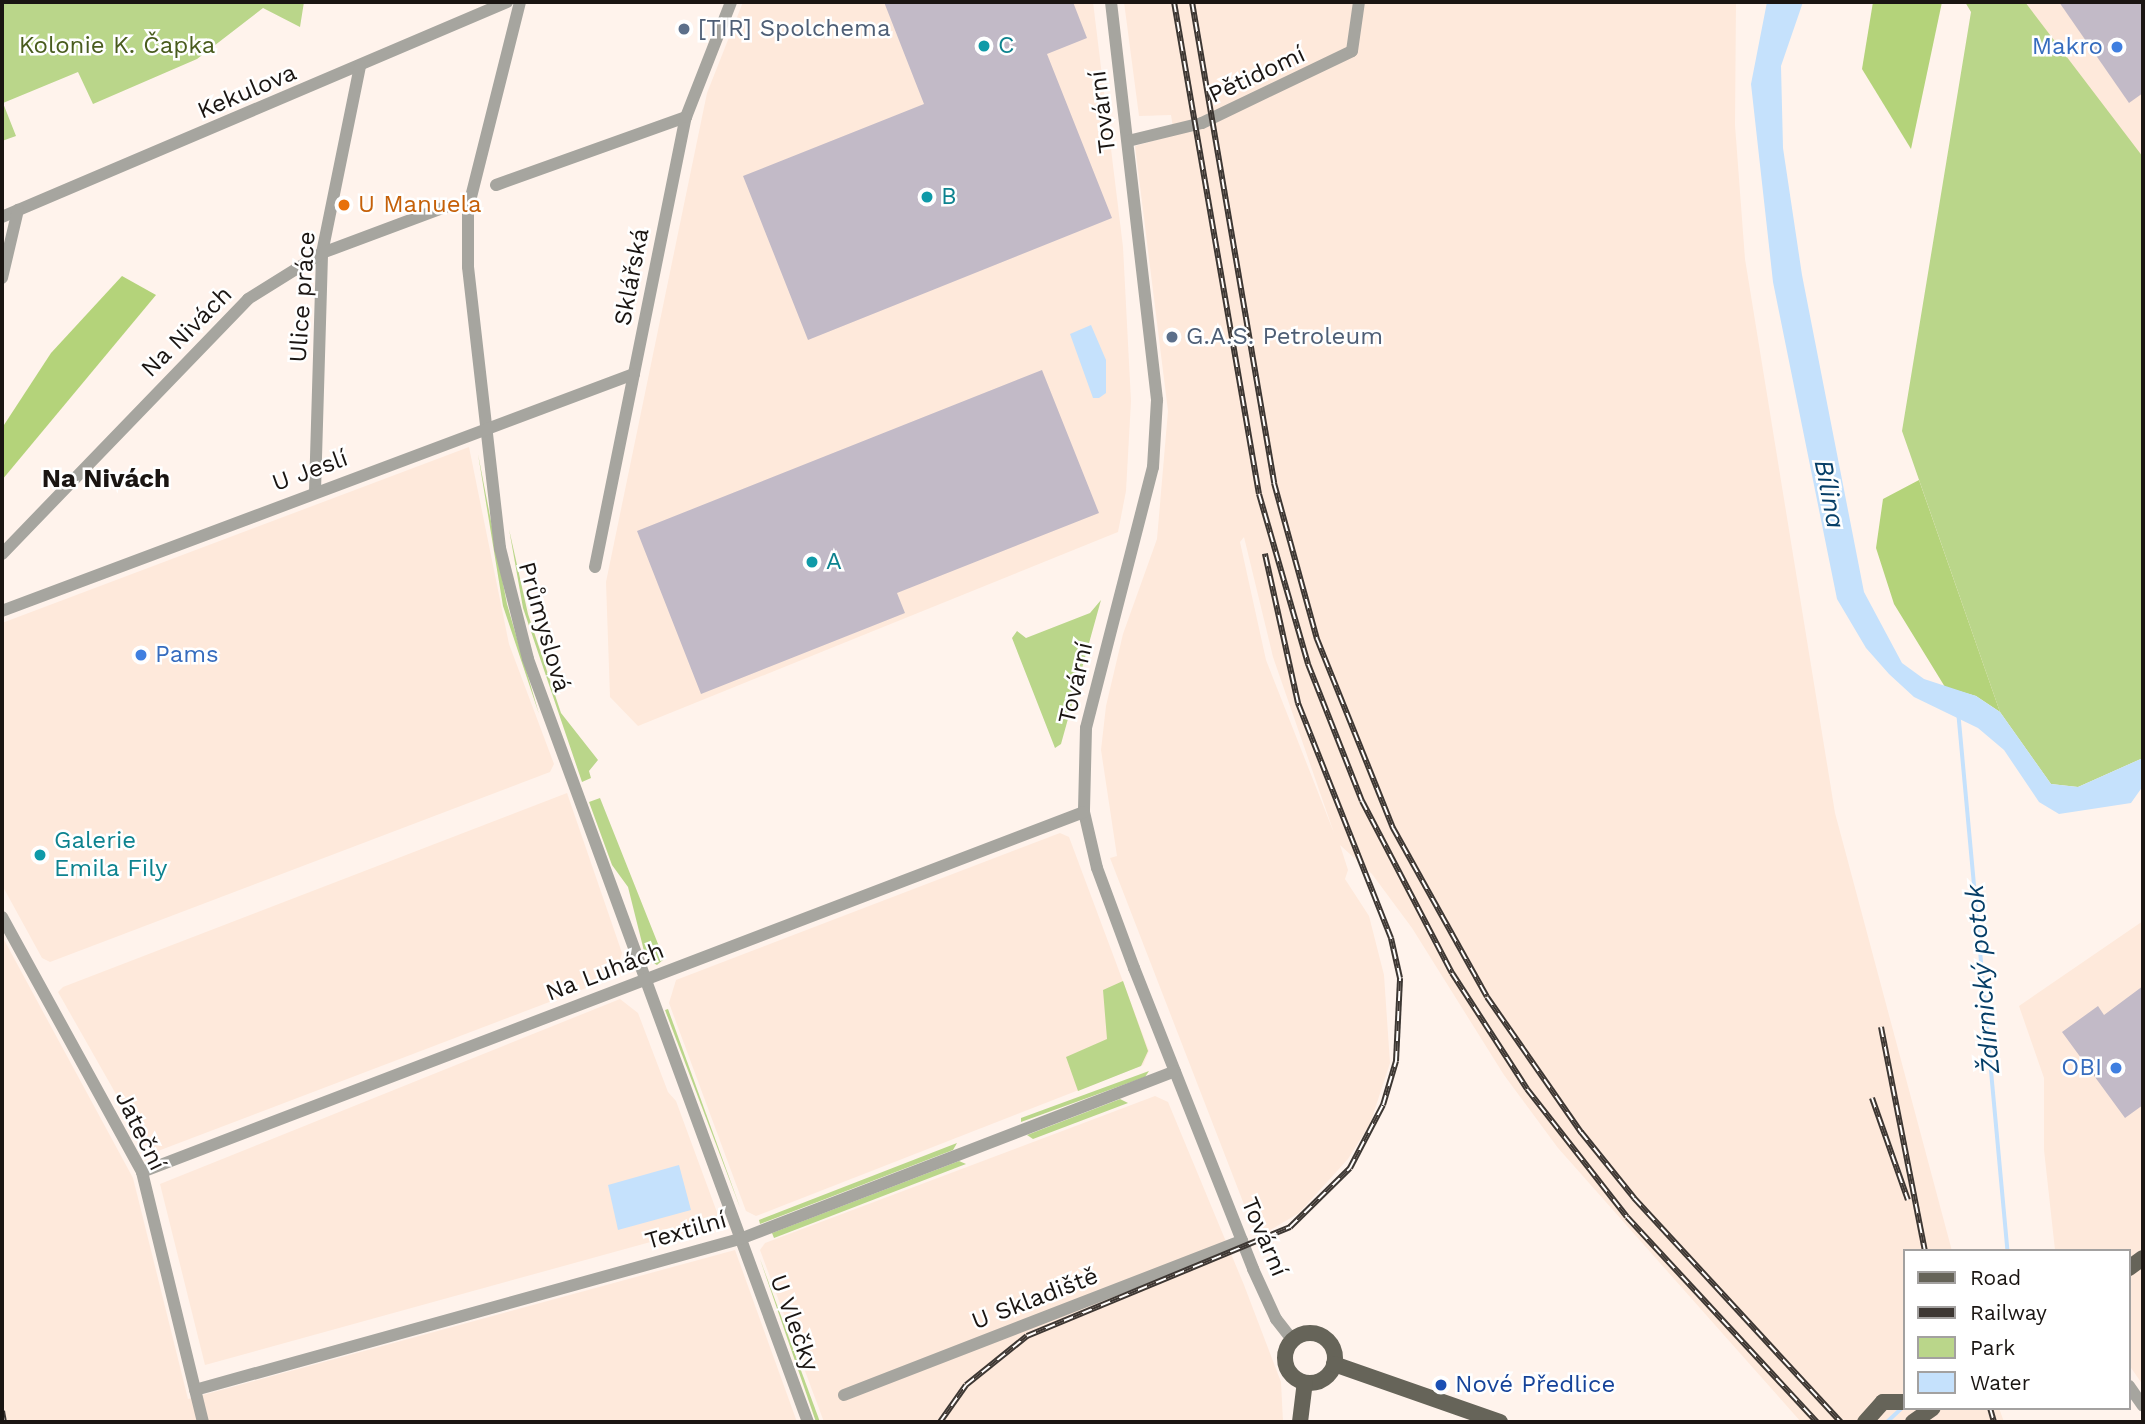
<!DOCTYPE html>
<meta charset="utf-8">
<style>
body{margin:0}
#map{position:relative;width:2145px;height:1424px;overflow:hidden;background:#fff3ec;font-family:"Work Sans",sans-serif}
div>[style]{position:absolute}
.built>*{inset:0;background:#fee9db}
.green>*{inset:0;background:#bad68a}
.forest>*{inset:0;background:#b4d37a}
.water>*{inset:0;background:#c5e1fc}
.stream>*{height:3.5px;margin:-1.75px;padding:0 1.75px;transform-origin:1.75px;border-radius:1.75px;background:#c5e1fc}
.building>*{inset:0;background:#c2bac7}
.minor>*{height:12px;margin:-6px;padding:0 6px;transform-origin:6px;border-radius:6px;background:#a6a59f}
.major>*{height:16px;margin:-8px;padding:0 8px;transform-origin:8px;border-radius:8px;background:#666459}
.major>.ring{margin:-8px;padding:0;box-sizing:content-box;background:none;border:16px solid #666459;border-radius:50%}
.rail>*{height:6px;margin-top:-3px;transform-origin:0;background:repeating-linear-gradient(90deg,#fff 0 10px,#3d3733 0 20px);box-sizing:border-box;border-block:2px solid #3d3733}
.dots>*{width:19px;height:19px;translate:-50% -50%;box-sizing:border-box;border:4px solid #fff;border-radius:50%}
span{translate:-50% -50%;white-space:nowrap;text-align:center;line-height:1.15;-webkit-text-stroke:5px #fff;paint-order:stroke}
.service-label{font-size:24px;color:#4e5e75}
.left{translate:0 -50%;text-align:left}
.park-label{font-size:24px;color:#495c1e}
.culture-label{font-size:24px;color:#0d838f}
.shop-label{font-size:24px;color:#366cbe}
.right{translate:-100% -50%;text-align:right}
.street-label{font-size:24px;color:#1a1512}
.food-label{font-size:24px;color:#c56008}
.transit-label{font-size:24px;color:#164399}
.neighbourhood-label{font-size:26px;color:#1a1512;font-weight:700}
.water-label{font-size:26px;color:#063e67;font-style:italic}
.frame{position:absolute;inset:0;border:4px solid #1a1512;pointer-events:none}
.legend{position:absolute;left:1903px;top:1249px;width:228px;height:161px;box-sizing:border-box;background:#fff;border:2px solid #a3a1a0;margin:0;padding:9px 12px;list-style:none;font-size:21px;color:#1a1512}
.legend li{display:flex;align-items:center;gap:14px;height:35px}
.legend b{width:35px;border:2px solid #a3a1a0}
</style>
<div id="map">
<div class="built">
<div style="clip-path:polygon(743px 2px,1093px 2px,1123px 247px,1131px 401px,1126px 491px,1118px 532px,638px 726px,610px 697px,606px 582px,707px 93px)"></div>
<div style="clip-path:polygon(evenodd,1124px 2px,1736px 2px,1735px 125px,1745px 259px,1835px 813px,1952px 1251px,1905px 1251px,1905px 1408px,1999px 1408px,2004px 1422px,1801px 1422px,1558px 1148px,1504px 1075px,1412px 928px,1372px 874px,1340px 845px,1348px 870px,1345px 879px,1369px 916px,1384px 975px,1390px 1063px,1370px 1124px,1348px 1159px,1299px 1213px,1257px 1238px,1110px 858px,1117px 856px,1101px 750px,1106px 706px,1123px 634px,1157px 539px,1168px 411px,1135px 146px,1174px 135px,1171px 115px,1139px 116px,1124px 2px,1244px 537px,1273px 657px,1334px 833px,1266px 660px,1240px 542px,1244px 537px)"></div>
<div style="clip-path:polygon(2017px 2px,2143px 2px,2143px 180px)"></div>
<div style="clip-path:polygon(469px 447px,509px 644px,554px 764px,550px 772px,50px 962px,42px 958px,2px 885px,2px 623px)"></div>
<div style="clip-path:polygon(567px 793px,622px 953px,615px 977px,150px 1154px,58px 992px,63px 987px)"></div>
<div style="clip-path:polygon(1060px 833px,1069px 837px,1149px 1051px,1143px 1065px,756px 1216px,746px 1211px,669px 1003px,676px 980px)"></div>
<div style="clip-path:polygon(2143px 921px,2143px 1385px,2129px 1365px,2129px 1251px,2055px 1250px,2044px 1150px,2044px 1078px,2019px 1006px)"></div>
<div style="clip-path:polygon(2px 936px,133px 1178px,188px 1399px,735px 1250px,797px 1422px,2px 1422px)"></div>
<div style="clip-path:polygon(620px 999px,638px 1013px,668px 1092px,676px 1101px,718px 1215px,712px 1225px,205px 1365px,160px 1184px)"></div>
<div style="clip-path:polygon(1155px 1096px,1168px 1102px,1244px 1285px,1281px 1382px,1283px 1422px,824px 1422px,760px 1250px,765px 1243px)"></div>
</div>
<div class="green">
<div style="clip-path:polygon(2px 2px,304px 2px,300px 27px,263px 8px,197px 59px,93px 104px,78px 72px,3px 103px,16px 136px,2px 141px)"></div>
<div style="clip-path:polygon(1965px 2px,2025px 2px,2143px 157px,2143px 758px,2078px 787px,2051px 784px,2000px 712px,1902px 431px,1971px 12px)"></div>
<div style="clip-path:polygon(478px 454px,507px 604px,539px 714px,503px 606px)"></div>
<div style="clip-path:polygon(509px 529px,528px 614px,561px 713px,598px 760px,589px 771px,591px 778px,582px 782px,523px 608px)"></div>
<div style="clip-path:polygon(1101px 600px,1061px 744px,1055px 748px,1012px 638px,1017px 631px,1026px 638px,1090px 613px)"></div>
<div style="clip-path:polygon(600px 798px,664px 959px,657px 965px,646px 959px,628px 887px,612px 865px,589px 802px)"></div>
<div style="clip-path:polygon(1123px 981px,1148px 1051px,1141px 1066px,1078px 1091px,1066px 1057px,1107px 1039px,1103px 990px)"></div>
<div style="clip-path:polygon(668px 1009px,741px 1210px,665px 1010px)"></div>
<div style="clip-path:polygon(1149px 1071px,1145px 1077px,1021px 1122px,1021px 1118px)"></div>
<div style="clip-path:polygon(1120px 1099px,1128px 1103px,1033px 1139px,1027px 1135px)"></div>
<div style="clip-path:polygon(957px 1143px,953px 1150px,760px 1224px,759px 1220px)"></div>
<div style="clip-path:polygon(959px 1161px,966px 1164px,774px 1238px,772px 1233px)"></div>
<div style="clip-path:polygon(760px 1259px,820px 1422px,816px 1422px)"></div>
</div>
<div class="forest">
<div style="clip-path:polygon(1873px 2px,1942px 2px,1911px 149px,1862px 69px)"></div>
<div style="clip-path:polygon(122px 276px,156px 295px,2px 480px,2px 428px,51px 353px)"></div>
<div style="clip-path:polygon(1919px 480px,2000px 712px,1976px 696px,1945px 687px,1894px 604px,1876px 548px,1883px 499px)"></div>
</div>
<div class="water">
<div style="clip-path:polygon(1767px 2px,1803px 2px,1781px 66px,1783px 148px,1802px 275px,1864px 592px,1902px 663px,1924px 679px,1976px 696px,2000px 712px,2051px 784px,2078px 787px,2143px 758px,2143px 786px,2131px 803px,2059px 814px,2039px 802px,2004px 750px,1978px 728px,1914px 697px,1889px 674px,1866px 648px,1837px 599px,1773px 282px,1751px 84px)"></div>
<div style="clip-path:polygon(1091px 325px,1106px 360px,1106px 393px,1099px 398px,1093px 398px,1070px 334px)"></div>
<div style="clip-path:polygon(679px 1165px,691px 1210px,618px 1230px,608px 1185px)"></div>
</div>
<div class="stream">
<div style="left:1959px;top:716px;width:537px;rotate:84.77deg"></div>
<div style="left:1887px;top:1422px;width:22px;rotate:-43deg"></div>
</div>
<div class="building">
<div style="clip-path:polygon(884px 2px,1073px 2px,1087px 38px,1047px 54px,1112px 218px,808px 340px,743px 176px,924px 104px)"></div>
<div style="clip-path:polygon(2059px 2px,2143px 2px,2143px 93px,2129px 103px)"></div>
<div style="clip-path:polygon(1042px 370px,1099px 513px,897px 593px,905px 613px,701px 694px,637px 531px)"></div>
<div style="clip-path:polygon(2143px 986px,2143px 1105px,2125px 1118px,2062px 1032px,2098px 1006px,2104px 1015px)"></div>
</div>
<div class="minor">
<div style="left:520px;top:2px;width:213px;rotate:104.1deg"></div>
<div style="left:468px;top:209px;width:58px;rotate:90deg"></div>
<div style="left:468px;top:267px;width:283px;rotate:83.5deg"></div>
<div style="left:500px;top:548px;width:114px;rotate:75.8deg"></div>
<div style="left:528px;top:659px;width:813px;rotate:69.85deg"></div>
<div style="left:1111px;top:2px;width:401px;rotate:83.4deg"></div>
<div style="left:1157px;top:400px;width:67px;rotate:93.4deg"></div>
<div style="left:1153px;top:467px;width:269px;rotate:104.4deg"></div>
<div style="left:1086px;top:728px;width:84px;rotate:91.4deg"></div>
<div style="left:1084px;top:812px;width:57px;rotate:76.9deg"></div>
<div style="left:1097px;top:868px;width:107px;rotate:69.7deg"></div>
<div style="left:1134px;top:968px;width:324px;rotate:68.4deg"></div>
<div style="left:1253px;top:1269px;width:55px;rotate:65.3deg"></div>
<div style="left:1276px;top:1319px;width:28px;rotate:52deg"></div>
<div style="left:1128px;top:141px;width:76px;rotate:-13.7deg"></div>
<div style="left:1202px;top:123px;width:166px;rotate:-25.6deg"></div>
<div style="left:1352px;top:51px;width:49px;rotate:-81.9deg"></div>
<div style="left:496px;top:185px;width:202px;rotate:-19.7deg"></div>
<div style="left:2px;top:217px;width:549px;rotate:-23.06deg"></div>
<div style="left:2px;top:278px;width:70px;rotate:-76.8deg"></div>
<div style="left:315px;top:491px;width:238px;rotate:-88.3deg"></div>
<div style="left:322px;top:253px;width:190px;rotate:-78.5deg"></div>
<div style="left:2px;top:554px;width:354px;rotate:-46deg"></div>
<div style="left:248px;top:299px;width:87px;rotate:-31.9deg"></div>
<div style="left:322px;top:253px;width:134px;rotate:-20.5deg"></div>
<div style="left:595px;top:567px;width:459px;rotate:-78.6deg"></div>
<div style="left:686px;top:117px;width:123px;rotate:-68.6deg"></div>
<div style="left:2px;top:611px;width:675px;rotate:-20.56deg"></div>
<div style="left:2px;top:917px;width:291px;rotate:61.2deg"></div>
<div style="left:142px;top:1172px;width:257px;rotate:76.3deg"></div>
<div style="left:142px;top:1172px;width:1008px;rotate:-20.92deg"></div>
<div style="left:2129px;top:1386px;width:24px;rotate:55deg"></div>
<div style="left:195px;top:1390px;width:566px;rotate:-15.49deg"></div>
<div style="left:740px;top:1239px;width:466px;rotate:-21.1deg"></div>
<div style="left:844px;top:1395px;width:427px;rotate:-21.2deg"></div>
</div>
<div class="major">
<div style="left:2129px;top:1268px;width:17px;rotate:-36deg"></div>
<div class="ring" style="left:1285px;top:1333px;width:34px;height:34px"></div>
<div style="left:1334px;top:1364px;width:176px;rotate:19.3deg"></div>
<div style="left:1300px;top:1422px;width:39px;rotate:-83deg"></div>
<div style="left:1865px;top:1422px;width:27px;rotate:-48deg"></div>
<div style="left:1883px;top:1402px;width:22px"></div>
<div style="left:1913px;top:1422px;width:24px;rotate:-35deg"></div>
</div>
<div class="rail">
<div style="left:1174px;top:2px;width:499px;rotate:80.2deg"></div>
<div style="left:1259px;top:494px;width:177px;rotate:73.9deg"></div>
<div style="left:1308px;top:664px;width:147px;rotate:68.5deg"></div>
<div style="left:1362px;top:801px;width:194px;rotate:62.4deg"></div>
<div style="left:1452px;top:973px;width:138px;rotate:57.1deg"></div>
<div style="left:1527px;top:1089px;width:162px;rotate:52deg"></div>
<div style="left:1627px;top:1217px;width:280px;rotate:47.2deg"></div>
<div style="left:1192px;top:2px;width:488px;rotate:80.3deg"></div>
<div style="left:1274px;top:483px;width:162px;rotate:74.6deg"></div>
<div style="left:1317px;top:639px;width:204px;rotate:68.1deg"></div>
<div style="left:1393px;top:828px;width:193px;rotate:60.9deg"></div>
<div style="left:1487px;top:997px;width:165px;rotate:55.2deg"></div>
<div style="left:1581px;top:1132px;width:85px;rotate:51.2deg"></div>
<div style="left:1634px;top:1198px;width:305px;rotate:47.3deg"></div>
<div style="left:1881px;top:1027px;width:228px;rotate:78.9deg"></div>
<div style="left:1872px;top:1098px;width:108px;rotate:70.6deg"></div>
<div style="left:1990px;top:1408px;width:15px;rotate:74deg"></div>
<div style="left:2px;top:1411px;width:11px;rotate:80deg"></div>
<div style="left:940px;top:1422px;width:45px;rotate:-54.9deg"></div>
<div style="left:966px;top:1385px;width:78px;rotate:-38.8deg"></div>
<div style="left:1027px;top:1336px;width:285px;rotate:-22.5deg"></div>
<div style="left:1290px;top:1227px;width:84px;rotate:-44.5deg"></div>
<div style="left:1350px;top:1168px;width:71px;rotate:-62.4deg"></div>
<div style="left:1383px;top:1105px;width:46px;rotate:-73.5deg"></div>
<div style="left:1396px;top:1061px;width:83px;rotate:-87.2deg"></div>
<div style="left:1400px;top:978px;width:41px;rotate:-102.7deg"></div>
<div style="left:1391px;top:938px;width:253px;rotate:-111.6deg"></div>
<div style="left:1298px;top:703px;width:153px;rotate:-102.5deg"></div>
</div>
<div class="dots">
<div style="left:684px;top:29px;background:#5c6f8a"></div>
<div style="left:984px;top:46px;background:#0f9aa8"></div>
<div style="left:2117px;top:47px;background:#3f7fe0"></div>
<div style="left:927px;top:197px;background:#0f9aa8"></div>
<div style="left:344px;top:205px;background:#e8710a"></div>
<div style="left:1172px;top:337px;background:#5c6f8a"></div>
<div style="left:812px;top:562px;background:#0f9aa8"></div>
<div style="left:141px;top:655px;background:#3f7fe0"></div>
<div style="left:40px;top:855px;background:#0f9aa8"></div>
<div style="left:2116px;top:1068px;background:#3f7fe0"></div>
<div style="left:1441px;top:1385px;background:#1a4fb4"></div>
</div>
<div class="service-label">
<span class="left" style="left:698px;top:29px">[TIR] Spolchema</span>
<span class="left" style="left:1186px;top:337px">G.A.S. Petroleum</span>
</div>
<div class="park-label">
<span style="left:117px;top:46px">Kolonie K. Čapka</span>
</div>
<div class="culture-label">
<span class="left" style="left:998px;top:46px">C</span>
<span class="left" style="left:941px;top:197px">B</span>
<span class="left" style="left:826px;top:562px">A</span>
<span class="left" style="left:54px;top:855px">Galerie<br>Emila Fily</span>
</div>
<div class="shop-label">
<span class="right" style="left:2103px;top:47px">Makro</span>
<span class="left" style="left:155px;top:655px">Pams</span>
<span class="right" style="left:2102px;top:1068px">OBI</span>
</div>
<div class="street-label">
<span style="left:1257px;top:75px;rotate:-25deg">Pětidomí</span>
<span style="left:247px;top:92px;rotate:-23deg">Kekulova</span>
<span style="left:1103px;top:112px;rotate:-97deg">Tovární</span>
<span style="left:632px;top:277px;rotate:-79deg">Sklářská</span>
<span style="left:303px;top:297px;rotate:-86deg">Ulice práce</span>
<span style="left:187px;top:332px;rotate:-45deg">Na Nivách</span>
<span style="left:310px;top:471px;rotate:-20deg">U Jeslí</span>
<span style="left:544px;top:627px;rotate:74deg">Průmyslová</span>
<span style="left:1076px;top:683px;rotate:-77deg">Tovární</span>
<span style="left:605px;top:972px;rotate:-21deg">Na Luhách</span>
<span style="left:140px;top:1131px;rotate:64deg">Jateční</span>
<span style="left:686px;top:1231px;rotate:-16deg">Textilní</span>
<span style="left:1264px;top:1237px;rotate:67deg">Tovární</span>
<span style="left:1035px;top:1299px;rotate:-21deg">U Skladiště</span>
<span style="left:794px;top:1323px;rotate:70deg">U Vlečky</span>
</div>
<div class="food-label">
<span class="left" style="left:358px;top:205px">U Manuela</span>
</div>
<div class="transit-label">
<span class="left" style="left:1455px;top:1385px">Nové Předlice</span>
</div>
<div class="neighbourhood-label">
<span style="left:106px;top:479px">Na Nivách</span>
</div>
<div class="water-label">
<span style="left:1829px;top:494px;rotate:79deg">Bílina</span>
<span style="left:1983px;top:979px;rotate:-95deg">Ždírnický potok</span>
</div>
<div class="frame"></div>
<ul class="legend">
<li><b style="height:9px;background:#666459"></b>Road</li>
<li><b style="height:9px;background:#3d3733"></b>Railway</li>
<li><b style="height:19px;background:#bad68a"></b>Park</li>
<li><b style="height:19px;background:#c5e1fc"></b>Water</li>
</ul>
</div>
